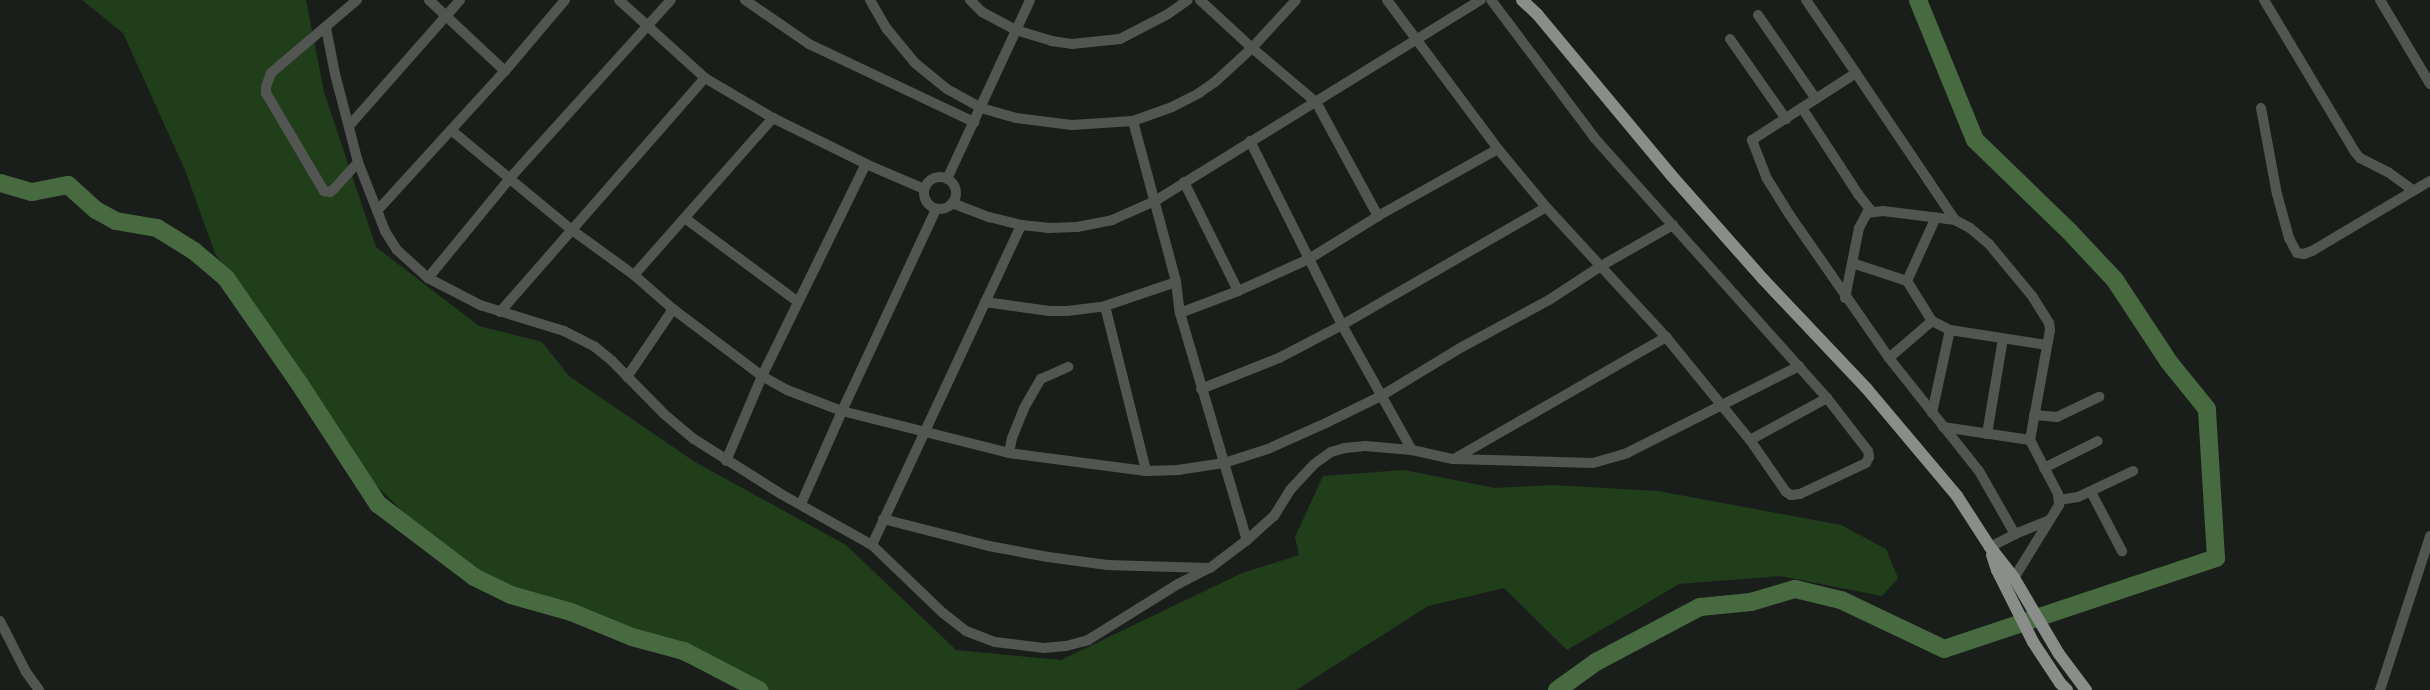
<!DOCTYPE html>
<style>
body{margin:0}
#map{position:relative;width:2430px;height:690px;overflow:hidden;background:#1a1e1a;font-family:"Asap Condensed",sans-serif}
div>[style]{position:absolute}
.green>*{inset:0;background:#213e1b}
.river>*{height:18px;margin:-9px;padding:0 9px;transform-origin:9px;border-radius:9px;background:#476a40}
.minor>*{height:10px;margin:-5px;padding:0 5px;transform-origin:5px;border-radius:5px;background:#535553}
.minor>.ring{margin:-5px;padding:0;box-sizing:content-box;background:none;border:10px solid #535553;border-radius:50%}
.major>*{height:12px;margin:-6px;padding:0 6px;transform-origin:6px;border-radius:6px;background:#8a8e8a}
span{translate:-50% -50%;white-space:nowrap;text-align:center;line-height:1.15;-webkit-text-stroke:4px #060706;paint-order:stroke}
</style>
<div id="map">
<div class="green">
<div style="clip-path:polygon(82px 0,306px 0,324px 92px,376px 247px,479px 326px,542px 342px,569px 376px,695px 462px,846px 545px,956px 650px,1061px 660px,1242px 573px,1299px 555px,1295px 537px,1323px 476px,1404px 470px,1495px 488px,1552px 485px,1658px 491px,1841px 525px,1886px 549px,1898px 578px,1882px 596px,1780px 576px,1679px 584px,1567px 650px,1504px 588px,1428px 606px,1296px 690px,744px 690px,718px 674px,477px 585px,369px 478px,215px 253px,185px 170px,123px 33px)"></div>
</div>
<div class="river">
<div style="left:0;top:183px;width:33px;rotate:16deg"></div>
<div style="left:32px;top:192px;width:37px;rotate:-11deg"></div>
<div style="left:68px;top:185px;width:38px;rotate:42deg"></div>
<div style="left:96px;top:210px;width:23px;rotate:29deg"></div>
<div style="left:116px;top:221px;width:42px;rotate:9.7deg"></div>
<div style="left:157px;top:228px;width:44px;rotate:31.9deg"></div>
<div style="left:194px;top:251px;width:42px;rotate:40.2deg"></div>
<div style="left:226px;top:278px;width:128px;rotate:55.2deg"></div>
<div style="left:299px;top:383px;width:145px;rotate:56.9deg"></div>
<div style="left:378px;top:504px;width:121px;rotate:37.2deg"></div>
<div style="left:474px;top:577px;width:41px;rotate:25.9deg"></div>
<div style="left:511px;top:595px;width:62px;rotate:15.8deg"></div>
<div style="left:571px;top:612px;width:66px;rotate:22.3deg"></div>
<div style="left:632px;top:637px;width:54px;rotate:15.1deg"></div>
<div style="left:684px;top:651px;width:85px;rotate:27.5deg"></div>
<div style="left:1557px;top:690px;width:48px;rotate:-35.7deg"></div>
<div style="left:1596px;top:662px;width:118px;rotate:-27.9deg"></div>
<div style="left:1700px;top:607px;width:51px;rotate:-5.6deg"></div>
<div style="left:1751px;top:602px;width:46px;rotate:-16.5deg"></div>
<div style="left:1795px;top:589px;width:47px;rotate:13.4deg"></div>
<div style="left:1841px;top:600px;width:114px;rotate:25.4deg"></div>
<div style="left:1944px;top:649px;width:287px;rotate:-18.5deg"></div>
<div style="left:2216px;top:558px;width:149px;rotate:-93.5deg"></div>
<div style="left:2207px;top:409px;width:60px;rotate:-129deg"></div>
<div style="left:2169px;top:362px;width:98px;rotate:-123.4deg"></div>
<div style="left:2115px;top:280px;width:66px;rotate:-133.2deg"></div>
<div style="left:2070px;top:232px;width:132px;rotate:-135.9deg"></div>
<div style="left:1975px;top:140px;width:151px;rotate:-112.2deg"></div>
</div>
<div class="minor">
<div style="left:357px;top:0;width:113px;rotate:139.7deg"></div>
<div style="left:271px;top:73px;width:15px;rotate:110deg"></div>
<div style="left:266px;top:87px;width:6px;rotate:90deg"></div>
<div style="left:266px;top:93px;width:114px;rotate:59.4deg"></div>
<div style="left:324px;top:191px;width:6px;rotate:9deg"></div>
<div style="left:330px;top:192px;width:5px;rotate:-37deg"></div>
<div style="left:334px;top:189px;width:36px;rotate:-48deg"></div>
<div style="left:429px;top:0;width:104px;rotate:43.1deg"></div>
<div style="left:619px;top:0;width:116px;rotate:42.2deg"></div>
<div style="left:705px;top:78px;width:79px;rotate:30.5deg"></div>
<div style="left:773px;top:118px;width:104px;rotate:26.3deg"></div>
<div style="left:866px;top:164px;width:63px;rotate:23.3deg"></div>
<div style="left:745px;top:0;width:78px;rotate:34.5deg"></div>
<div style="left:809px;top:44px;width:183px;rotate:25.3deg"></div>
<div style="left:870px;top:0;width:34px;rotate:60deg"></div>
<div style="left:887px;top:29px;width:44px;rotate:50.5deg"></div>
<div style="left:915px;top:63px;width:41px;rotate:39.1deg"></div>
<div style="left:947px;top:89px;width:39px;rotate:29deg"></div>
<div style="left:981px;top:108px;width:36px;rotate:16deg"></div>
<div style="left:1016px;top:118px;width:56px;rotate:7.1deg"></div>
<div style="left:1072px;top:125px;width:61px;rotate:-3.8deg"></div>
<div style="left:1133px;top:121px;width:41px;rotate:-19.7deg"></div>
<div style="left:1172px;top:107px;width:30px;rotate:-27deg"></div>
<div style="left:1199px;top:93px;width:19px;rotate:-35deg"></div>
<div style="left:1215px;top:82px;width:50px;rotate:-42.6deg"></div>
<div style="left:1252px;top:48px;width:65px;rotate:-47.5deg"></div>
<div style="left:970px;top:0;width:17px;rotate:45deg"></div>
<div style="left:982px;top:12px;width:38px;rotate:28deg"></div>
<div style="left:1016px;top:30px;width:37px;rotate:17deg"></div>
<div style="left:1051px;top:41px;width:21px;rotate:8deg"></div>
<div style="left:1072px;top:44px;width:48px;rotate:-5.9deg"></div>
<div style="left:1120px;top:39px;width:54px;rotate:-27.5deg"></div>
<div style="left:1168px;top:14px;width:24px;rotate:-35deg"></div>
<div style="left:1200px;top:0;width:71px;rotate:42.7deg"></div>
<div style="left:1252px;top:48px;width:84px;rotate:40.2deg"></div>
<div style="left:1316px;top:102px;width:130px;rotate:61.5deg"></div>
<div style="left:1387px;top:0;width:186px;rotate:53.3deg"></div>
<div style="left:1498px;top:149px;width:75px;rotate:50.4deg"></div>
<div style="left:1546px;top:207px;width:177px;rotate:47.3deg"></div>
<div style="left:1666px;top:337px;width:133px;rotate:50.8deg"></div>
<div style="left:1750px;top:440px;width:63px;rotate:55.3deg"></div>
<div style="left:1786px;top:492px;width:6px;rotate:31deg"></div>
<div style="left:1791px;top:495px;width:9px;rotate:-6deg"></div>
<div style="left:1800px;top:494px;width:73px;rotate:-25.2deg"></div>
<div style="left:1866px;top:463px;width:7px;rotate:-63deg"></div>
<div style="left:1869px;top:457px;width:6px;rotate:-99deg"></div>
<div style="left:1868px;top:451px;width:67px;rotate:-127.7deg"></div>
<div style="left:1827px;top:398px;width:350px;rotate:-131.8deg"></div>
<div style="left:1594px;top:137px;width:171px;rotate:-126.9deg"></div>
<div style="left:1806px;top:0;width:88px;rotate:55.6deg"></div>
<div style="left:2264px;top:0;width:177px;rotate:59.1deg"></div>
<div style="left:2355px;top:152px;width:8px;rotate:50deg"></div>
<div style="left:2360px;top:158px;width:31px;rotate:27deg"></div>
<div style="left:2388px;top:172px;width:31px;rotate:36deg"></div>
<div style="left:2380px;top:0;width:98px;rotate:59.2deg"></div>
<div style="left:1758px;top:15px;width:102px;rotate:55.4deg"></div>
<div style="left:326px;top:28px;width:47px;rotate:78.9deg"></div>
<div style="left:335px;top:74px;width:91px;rotate:75.4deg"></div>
<div style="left:358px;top:162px;width:74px;rotate:68.6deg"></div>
<div style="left:385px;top:231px;width:22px;rotate:58deg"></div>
<div style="left:397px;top:250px;width:42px;rotate:42.1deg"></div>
<div style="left:428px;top:278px;width:59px;rotate:27.4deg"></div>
<div style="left:480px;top:305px;width:88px;rotate:17.2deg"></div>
<div style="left:564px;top:331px;width:35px;rotate:27deg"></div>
<div style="left:595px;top:347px;width:22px;rotate:39deg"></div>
<div style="left:612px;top:361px;width:74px;rotate:45.5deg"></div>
<div style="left:664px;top:414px;width:39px;rotate:40deg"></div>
<div style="left:694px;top:439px;width:103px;rotate:32.3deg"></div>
<div style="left:781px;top:494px;width:104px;rotate:29.3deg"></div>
<div style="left:872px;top:545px;width:98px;rotate:43.8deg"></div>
<div style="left:943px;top:613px;width:29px;rotate:38deg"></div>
<div style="left:966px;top:631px;width:31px;rotate:21deg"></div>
<div style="left:995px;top:642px;width:49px;rotate:7deg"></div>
<div style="left:1044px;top:648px;width:22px;rotate:-5deg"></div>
<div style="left:1066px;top:646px;width:23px;rotate:-15deg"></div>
<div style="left:1088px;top:640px;width:106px;rotate:-31.9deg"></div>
<div style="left:1178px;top:584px;width:36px;rotate:-27deg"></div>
<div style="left:1210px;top:568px;width:46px;rotate:-37.1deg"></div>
<div style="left:1247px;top:540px;width:36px;rotate:-42deg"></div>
<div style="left:1274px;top:516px;width:31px;rotate:-58deg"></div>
<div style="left:1290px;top:490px;width:35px;rotate:-47deg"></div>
<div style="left:1314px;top:464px;width:21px;rotate:-35deg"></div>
<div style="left:1331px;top:452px;width:15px;rotate:-16deg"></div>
<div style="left:1345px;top:448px;width:20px;rotate:-6deg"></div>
<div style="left:1365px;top:446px;width:47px;rotate:4.9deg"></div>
<div style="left:1412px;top:450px;width:42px;rotate:12.4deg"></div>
<div style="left:1453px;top:459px;width:140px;rotate:1.6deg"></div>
<div style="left:1593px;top:463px;width:35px;rotate:-16deg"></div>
<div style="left:1627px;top:453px;width:193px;rotate:-26.8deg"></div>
<div style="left:1730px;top:39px;width:98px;rotate:55deg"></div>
<div style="left:1802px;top:108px;width:103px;rotate:56.9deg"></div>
<div style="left:1858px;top:194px;width:23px;rotate:52deg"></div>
<div style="left:2261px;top:108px;width:87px;rotate:79.5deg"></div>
<div style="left:2277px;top:194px;width:46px;rotate:74.7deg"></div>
<div style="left:2289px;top:238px;width:17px;rotate:62deg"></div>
<div style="left:2297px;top:253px;width:7px;rotate:8deg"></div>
<div style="left:2304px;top:254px;width:9px;rotate:-21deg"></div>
<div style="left:2312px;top:251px;width:137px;rotate:-30.7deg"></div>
<div style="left:1133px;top:121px;width:167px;rotate:75deg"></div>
<div style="left:1176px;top:282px;width:31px;rotate:83deg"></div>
<div style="left:1180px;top:313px;width:237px;rotate:73.6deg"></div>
<div style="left:349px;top:126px;width:168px;rotate:-48.6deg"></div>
<div style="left:451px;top:130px;width:157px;rotate:39.6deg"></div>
<div style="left:572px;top:230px;width:77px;rotate:36deg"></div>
<div style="left:634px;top:275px;width:52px;rotate:41.1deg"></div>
<div style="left:673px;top:309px;width:111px;rotate:37deg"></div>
<div style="left:762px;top:376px;width:29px;rotate:29deg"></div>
<div style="left:787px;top:390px;width:59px;rotate:20.9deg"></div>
<div style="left:842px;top:411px;width:172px;rotate:14.1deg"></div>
<div style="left:1009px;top:453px;width:138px;rotate:7.5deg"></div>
<div style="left:1146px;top:471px;width:32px;rotate:-2deg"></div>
<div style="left:1178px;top:470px;width:47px;rotate:-8.7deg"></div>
<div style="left:1224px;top:463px;width:46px;rotate:-17.7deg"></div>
<div style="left:1268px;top:449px;width:66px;rotate:-24.2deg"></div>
<div style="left:1328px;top:422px;width:59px;rotate:-26.1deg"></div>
<div style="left:1381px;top:396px;width:95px;rotate:-31.2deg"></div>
<div style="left:1462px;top:347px;width:99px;rotate:-28.4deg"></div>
<div style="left:1549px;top:300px;width:62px;rotate:-33.2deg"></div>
<div style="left:1601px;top:266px;width:83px;rotate:-29.7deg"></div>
<div style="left:1250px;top:141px;width:206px;rotate:63.4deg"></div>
<div style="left:1342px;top:325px;width:143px;rotate:60.8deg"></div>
<div class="ring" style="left:924px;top:177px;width:22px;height:22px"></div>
<div style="left:947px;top:179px;width:197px;rotate:-65.1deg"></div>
<div style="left:1184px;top:182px;width:122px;rotate:63.6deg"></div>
<div style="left:952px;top:203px;width:40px;rotate:21deg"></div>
<div style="left:989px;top:217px;width:33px;rotate:14deg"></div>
<div style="left:1021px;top:225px;width:27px;rotate:6deg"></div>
<div style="left:1048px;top:228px;width:29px;rotate:-2deg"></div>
<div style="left:1077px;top:227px;width:36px;rotate:-11deg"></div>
<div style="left:1112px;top:220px;width:47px;rotate:-23.8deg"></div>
<div style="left:1155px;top:201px;width:383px;rotate:-31.7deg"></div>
<div style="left:377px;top:211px;width:190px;rotate:-47.6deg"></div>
<div style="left:505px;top:71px;width:93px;rotate:-49.8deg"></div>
<div style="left:686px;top:219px;width:139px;rotate:36.5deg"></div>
<div style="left:1852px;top:263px;width:58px;rotate:18.1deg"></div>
<div style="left:1907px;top:281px;width:47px;rotate:58deg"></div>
<div style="left:1932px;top:321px;width:20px;rotate:27deg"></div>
<div style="left:634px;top:275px;width:210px;rotate:-48.5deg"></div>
<div style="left:428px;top:278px;width:129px;rotate:-50.6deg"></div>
<div style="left:510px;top:178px;width:240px;rotate:-47.9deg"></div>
<div style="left:1907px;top:281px;width:70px;rotate:-65.6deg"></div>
<div style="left:1845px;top:298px;width:71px;rotate:-78.7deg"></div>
<div style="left:1859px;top:228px;width:17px;rotate:-62deg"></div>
<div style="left:1867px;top:213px;width:16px;rotate:-7deg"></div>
<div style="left:1883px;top:211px;width:73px;rotate:7.1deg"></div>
<div style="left:985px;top:302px;width:65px;rotate:8deg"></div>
<div style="left:1049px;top:311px;width:18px"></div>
<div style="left:1067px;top:311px;width:38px;rotate:-7deg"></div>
<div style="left:1105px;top:306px;width:75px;rotate:-18.7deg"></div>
<div style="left:1105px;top:306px;width:170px;rotate:76deg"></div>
<div style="left:500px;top:312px;width:311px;rotate:-48.8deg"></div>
<div style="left:1180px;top:313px;width:62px;rotate:-20.8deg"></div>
<div style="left:1238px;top:291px;width:78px;rotate:-24.3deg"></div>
<div style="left:1309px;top:259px;width:81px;rotate:-31.9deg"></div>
<div style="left:1378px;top:216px;width:137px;rotate:-29.2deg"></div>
<div style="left:1889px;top:358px;width:57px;rotate:-40.7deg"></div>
<div style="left:627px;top:377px;width:82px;rotate:-55.9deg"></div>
<div style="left:1201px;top:389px;width:84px;rotate:-21.7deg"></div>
<div style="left:1279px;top:358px;width:71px;rotate:-27.6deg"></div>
<div style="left:1342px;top:325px;width:236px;rotate:-30deg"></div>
<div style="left:1932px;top:413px;width:85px;rotate:-77.8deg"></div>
<div style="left:1950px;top:330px;width:98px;rotate:8.8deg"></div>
<div style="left:2034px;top:415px;width:23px;rotate:5deg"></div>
<div style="left:2057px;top:417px;width:47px;rotate:-25.5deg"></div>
<div style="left:1943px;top:427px;width:88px;rotate:8.5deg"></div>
<div style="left:1987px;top:434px;width:97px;rotate:-80.5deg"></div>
<div style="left:1750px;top:440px;width:88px;rotate:-28.6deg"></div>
<div style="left:1009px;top:453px;width:15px;rotate:-79deg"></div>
<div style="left:1012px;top:438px;width:32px;rotate:-68deg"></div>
<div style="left:1024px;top:408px;width:34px;rotate:-60deg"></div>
<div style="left:1041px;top:379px;width:30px;rotate:-24deg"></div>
<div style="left:1454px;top:459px;width:245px;rotate:-29.9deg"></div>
<div style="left:726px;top:461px;width:92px;rotate:-67deg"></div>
<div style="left:762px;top:376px;width:236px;rotate:-63.9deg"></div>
<div style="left:2044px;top:468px;width:60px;rotate:-26.6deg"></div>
<div style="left:2091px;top:492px;width:67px;rotate:62.3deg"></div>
<div style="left:2059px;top:500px;width:19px;rotate:-9deg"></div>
<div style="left:2078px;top:497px;width:61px;rotate:-25.3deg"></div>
<div style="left:801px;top:504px;width:102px;rotate:-66.2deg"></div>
<div style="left:842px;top:411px;width:223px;rotate:-65deg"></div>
<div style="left:883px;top:519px;width:109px;rotate:14.3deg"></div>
<div style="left:989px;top:546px;width:60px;rotate:10.6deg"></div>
<div style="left:1048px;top:557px;width:60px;rotate:7.7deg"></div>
<div style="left:1107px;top:565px;width:102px;rotate:1.7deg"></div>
<div style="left:872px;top:545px;width:353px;rotate:-65deg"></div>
<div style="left:1990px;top:547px;width:28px;rotate:-27deg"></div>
<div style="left:2015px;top:534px;width:35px;rotate:-22deg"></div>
<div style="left:2014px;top:578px;width:86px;rotate:-58.3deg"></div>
<div style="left:2059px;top:505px;width:11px;rotate:-95deg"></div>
<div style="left:2058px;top:494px;width:61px;rotate:-117.4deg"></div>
<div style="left:2030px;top:440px;width:112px;rotate:-79.7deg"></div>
<div style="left:2050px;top:330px;width:7px;rotate:-98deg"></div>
<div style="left:2049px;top:323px;width:31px;rotate:-122deg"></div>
<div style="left:2033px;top:297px;width:69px;rotate:-129.7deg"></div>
<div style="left:1989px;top:244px;width:25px;rotate:-140deg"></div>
<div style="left:1970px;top:228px;width:17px;rotate:-152deg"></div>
<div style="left:1955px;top:220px;width:177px;rotate:-124deg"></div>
<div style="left:1856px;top:73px;width:124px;rotate:147.2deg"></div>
<div style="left:1752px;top:140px;width:40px;rotate:69deg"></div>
<div style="left:1766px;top:177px;width:44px;rotate:58.1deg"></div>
<div style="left:1789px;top:214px;width:175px;rotate:55.2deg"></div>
<div style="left:1889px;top:358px;width:144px;rotate:51.5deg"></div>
<div style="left:1979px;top:471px;width:73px;rotate:60.3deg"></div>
<div style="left:0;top:621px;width:57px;rotate:63deg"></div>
<div style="left:26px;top:672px;width:22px;rotate:54deg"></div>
<div style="left:2380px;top:690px;width:162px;rotate:-72deg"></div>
</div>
<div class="major">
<div style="left:1522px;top:0;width:21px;rotate:43deg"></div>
<div style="left:1537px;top:14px;width:209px;rotate:50.2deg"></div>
<div style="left:1671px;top:175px;width:139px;rotate:48.5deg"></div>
<div style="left:1763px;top:279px;width:151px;rotate:46.6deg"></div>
<div style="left:1867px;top:389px;width:140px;rotate:49.9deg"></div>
<div style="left:1957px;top:496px;width:61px;rotate:57.1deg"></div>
<div style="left:1990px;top:547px;width:39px;rotate:52deg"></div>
<div style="left:2014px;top:578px;width:88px;rotate:59.4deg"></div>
<div style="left:2059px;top:654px;width:45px;rotate:53.1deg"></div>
<div style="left:1992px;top:555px;width:16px;rotate:72deg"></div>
<div style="left:1997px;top:570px;width:80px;rotate:63.4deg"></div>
<div style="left:2033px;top:642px;width:49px;rotate:56.6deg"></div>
<div style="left:2060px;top:683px;width:10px;rotate:45deg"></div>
</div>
</div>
